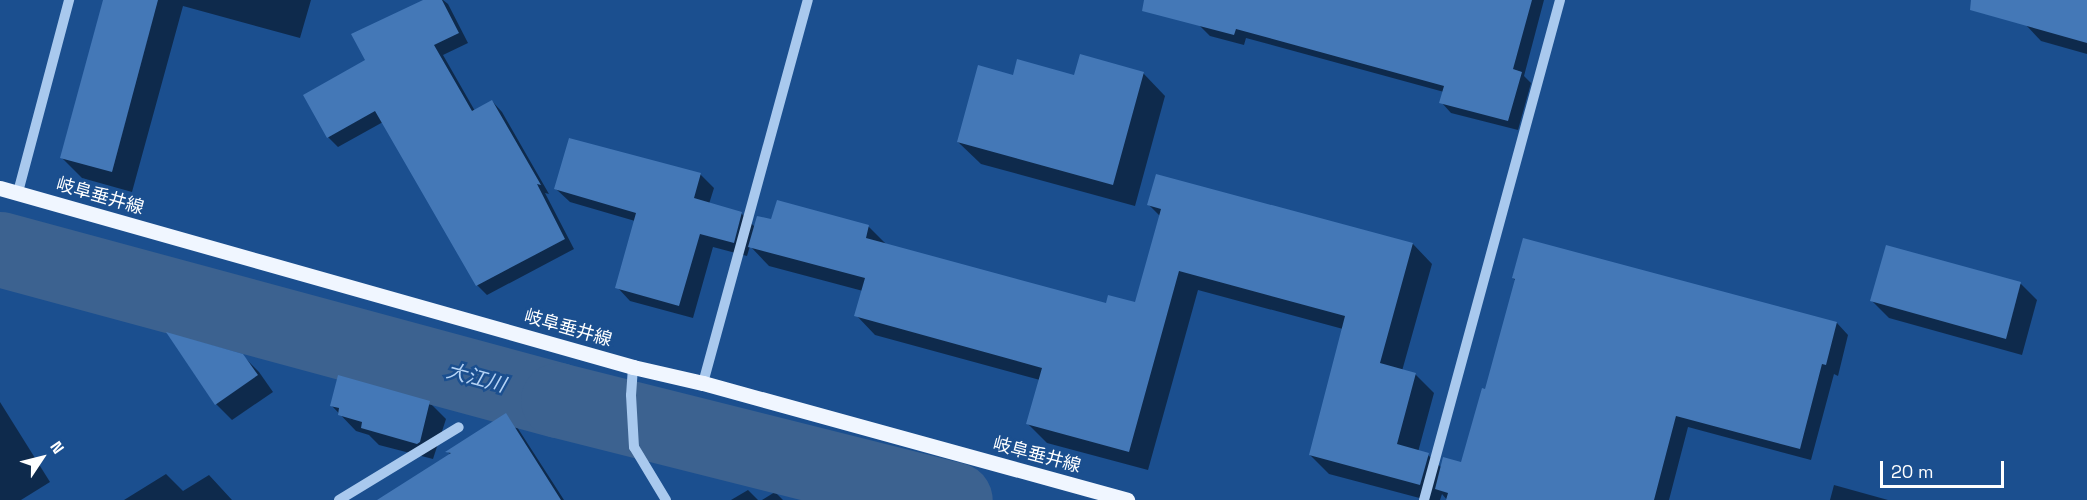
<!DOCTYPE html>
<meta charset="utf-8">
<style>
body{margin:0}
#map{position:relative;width:2087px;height:500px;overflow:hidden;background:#1b4f8f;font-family:"Space Grotesk","Noto Sans JP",sans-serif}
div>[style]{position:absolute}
.shadow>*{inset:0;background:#0007}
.river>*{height:75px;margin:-37.5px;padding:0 37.5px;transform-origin:37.5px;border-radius:37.5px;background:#3c6290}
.building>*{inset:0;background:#4478b7}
.minor>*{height:10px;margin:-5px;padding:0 5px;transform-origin:5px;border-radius:5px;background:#a9c9ee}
.major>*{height:15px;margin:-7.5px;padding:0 7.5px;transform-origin:7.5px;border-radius:7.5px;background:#f0f6ff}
span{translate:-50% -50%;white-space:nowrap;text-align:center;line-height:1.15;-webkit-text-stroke:5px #1b4f8f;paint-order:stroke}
.street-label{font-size:18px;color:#fff}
.water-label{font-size:20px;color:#b5d3f5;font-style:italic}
.north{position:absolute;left:12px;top:428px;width:60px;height:60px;-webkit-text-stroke:4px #1b4f8f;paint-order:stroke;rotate:55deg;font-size:16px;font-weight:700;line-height:24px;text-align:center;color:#fff}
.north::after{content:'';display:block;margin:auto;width:21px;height:27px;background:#fff;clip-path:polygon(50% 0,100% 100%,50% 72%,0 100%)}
.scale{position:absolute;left:1880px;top:461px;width:124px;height:27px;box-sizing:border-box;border:3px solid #fff;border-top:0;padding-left:8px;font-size:18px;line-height:21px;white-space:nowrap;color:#fff;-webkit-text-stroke:4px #1b4f8f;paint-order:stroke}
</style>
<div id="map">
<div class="shadow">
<div style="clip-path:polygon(126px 0,311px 0,300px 38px,183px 6px,132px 192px,82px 178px,61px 157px)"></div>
<div style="clip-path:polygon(426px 0,443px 0,448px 4px,468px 43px,443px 55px,475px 111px,492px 101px,502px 112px,549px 194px,545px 193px,574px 249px,487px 295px,477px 285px,383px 122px,338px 147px,328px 137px,367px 60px)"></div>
<div style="clip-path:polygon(1207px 0,1544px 0,1524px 76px,1531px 83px,1518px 130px,1451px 113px,1441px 102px,1444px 92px,1246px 38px,1244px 45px,1210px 36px,1200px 26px)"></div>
<div style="clip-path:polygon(2031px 0,2087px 0,2087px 54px,2041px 41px,2025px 24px)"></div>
<div style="clip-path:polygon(1143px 73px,1165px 96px,1135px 206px,981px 164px,958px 142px,1076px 77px)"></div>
<div style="clip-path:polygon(700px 174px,714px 188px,709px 204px,741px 213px,755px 227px,772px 221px,778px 202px,869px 227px,887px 245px,1107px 305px,1136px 304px,1160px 216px,1149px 205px,1413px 244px,1432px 264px,1402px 371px,1415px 374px,1434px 393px,1418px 452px,1428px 455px,1442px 468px,1462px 464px,1486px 391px,1516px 281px,1513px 278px,1837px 323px,1848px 335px,1838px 376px,1834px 374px,1811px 460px,1688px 427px,1669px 500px,1447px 500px,1442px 494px,1440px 500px,1427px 500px,1329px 474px,1310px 455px,1343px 329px,1198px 290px,1148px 470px,1047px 443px,1028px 424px,1040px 380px,875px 335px,856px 315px,863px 291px,769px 266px,750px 246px,747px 256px,713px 247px,693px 318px,630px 301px,617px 287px,635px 221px,570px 202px,556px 189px)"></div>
<div style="clip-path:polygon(1887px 247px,2021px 284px,2037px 300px,2022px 355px,1889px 318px,1872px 301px)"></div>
<div style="clip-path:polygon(242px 355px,259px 372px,273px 392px,232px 420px,216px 404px)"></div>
<div style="clip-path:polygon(0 402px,50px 482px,21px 500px,0 500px)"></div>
<div style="clip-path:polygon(429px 402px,446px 419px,433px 459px,379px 445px,369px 435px,356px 431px,331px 405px)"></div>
<div style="clip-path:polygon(506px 415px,517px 427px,564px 500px,380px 500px,451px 455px,448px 452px)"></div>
<div style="clip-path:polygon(166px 474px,183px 491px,209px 475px,232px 500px,124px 500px)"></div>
<div style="clip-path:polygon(1834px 485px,1888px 500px,1830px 500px)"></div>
<div style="clip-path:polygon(748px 490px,758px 500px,731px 500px)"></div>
<div style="clip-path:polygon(775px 492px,783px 500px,762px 500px)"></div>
</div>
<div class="river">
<div style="left:0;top:249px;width:578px;rotate:15.14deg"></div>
<div style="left:558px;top:400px;width:409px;rotate:14.1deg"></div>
</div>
<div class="building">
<div style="clip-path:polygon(103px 0,158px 0,112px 172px,60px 158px)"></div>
<div style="clip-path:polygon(423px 0,442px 0,459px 33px,434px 45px,472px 111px,492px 100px,541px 185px,537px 184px,565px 239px,476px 286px,375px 111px,327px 138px,303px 95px,365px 60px,351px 34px)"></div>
<div style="clip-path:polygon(1144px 0,1532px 0,1513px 69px,1522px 72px,1508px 121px,1439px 103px,1444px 86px,1236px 29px,1234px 35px,1142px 11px)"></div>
<div style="clip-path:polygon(1971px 0,2087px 0,2087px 43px,1970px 10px)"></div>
<div style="clip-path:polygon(1080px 54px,1144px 72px,1113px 185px,957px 142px,978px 65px,1013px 75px,1017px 59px,1074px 75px)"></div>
<div style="clip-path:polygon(569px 138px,701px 173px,694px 198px,742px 212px,734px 243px,700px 234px,679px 306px,615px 288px,636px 213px,554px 189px)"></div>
<div style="clip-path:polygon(1156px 174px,1413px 243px,1380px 363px,1416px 373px,1397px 444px,1429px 453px,1420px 485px,1309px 455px,1345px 316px,1179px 271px,1129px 452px,1026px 424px,1042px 368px,854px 316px,865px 278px,748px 247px,757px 216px,771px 219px,777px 200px,869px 225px,866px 238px,1106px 303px,1108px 295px,1135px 302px,1161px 209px,1147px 205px)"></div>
<div style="clip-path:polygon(1523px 238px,1837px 322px,1826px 365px,1822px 364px,1800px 449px,1676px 416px,1654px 500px,1446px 500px,1448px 493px,1435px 489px,1443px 457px,1461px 462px,1482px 388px,1485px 389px,1515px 279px,1512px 278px)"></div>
<div style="clip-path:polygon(1886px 245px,2021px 282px,2006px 339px,1870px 301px)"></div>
<div style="clip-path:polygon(166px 332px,243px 354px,258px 375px,215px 405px)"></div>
<div style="clip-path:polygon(338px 375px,430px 401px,420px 442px,417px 444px,361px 428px,362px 422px,338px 415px,339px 408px,330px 406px)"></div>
<div style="clip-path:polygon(506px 413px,561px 500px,377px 500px,451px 453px,445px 452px)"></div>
</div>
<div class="minor">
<div style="left:18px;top:192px;width:199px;rotate:-75.1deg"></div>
<div style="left:633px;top:367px;width:28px;rotate:94deg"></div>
<div style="left:631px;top:395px;width:52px;rotate:86.7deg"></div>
<div style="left:634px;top:447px;width:62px;rotate:58.9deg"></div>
<div style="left:703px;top:383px;width:397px;rotate:-74.7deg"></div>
<div style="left:339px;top:500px;width:140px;rotate:-31.3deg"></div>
<div style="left:1424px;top:500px;width:518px;rotate:-74.78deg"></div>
</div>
<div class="major">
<div style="left:0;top:188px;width:658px;rotate:15.79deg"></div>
<div style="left:633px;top:367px;width:72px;rotate:12.9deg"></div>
<div style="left:703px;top:383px;width:440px;rotate:15.4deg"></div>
</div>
<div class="street-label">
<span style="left:100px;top:196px;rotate:16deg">岐阜垂井線</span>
<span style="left:568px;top:328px;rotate:16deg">岐阜垂井線</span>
<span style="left:1037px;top:455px;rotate:15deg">岐阜垂井線</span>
</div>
<div class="water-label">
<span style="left:476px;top:378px;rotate:15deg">大江川</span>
</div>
<div class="north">N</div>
<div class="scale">20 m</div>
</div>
